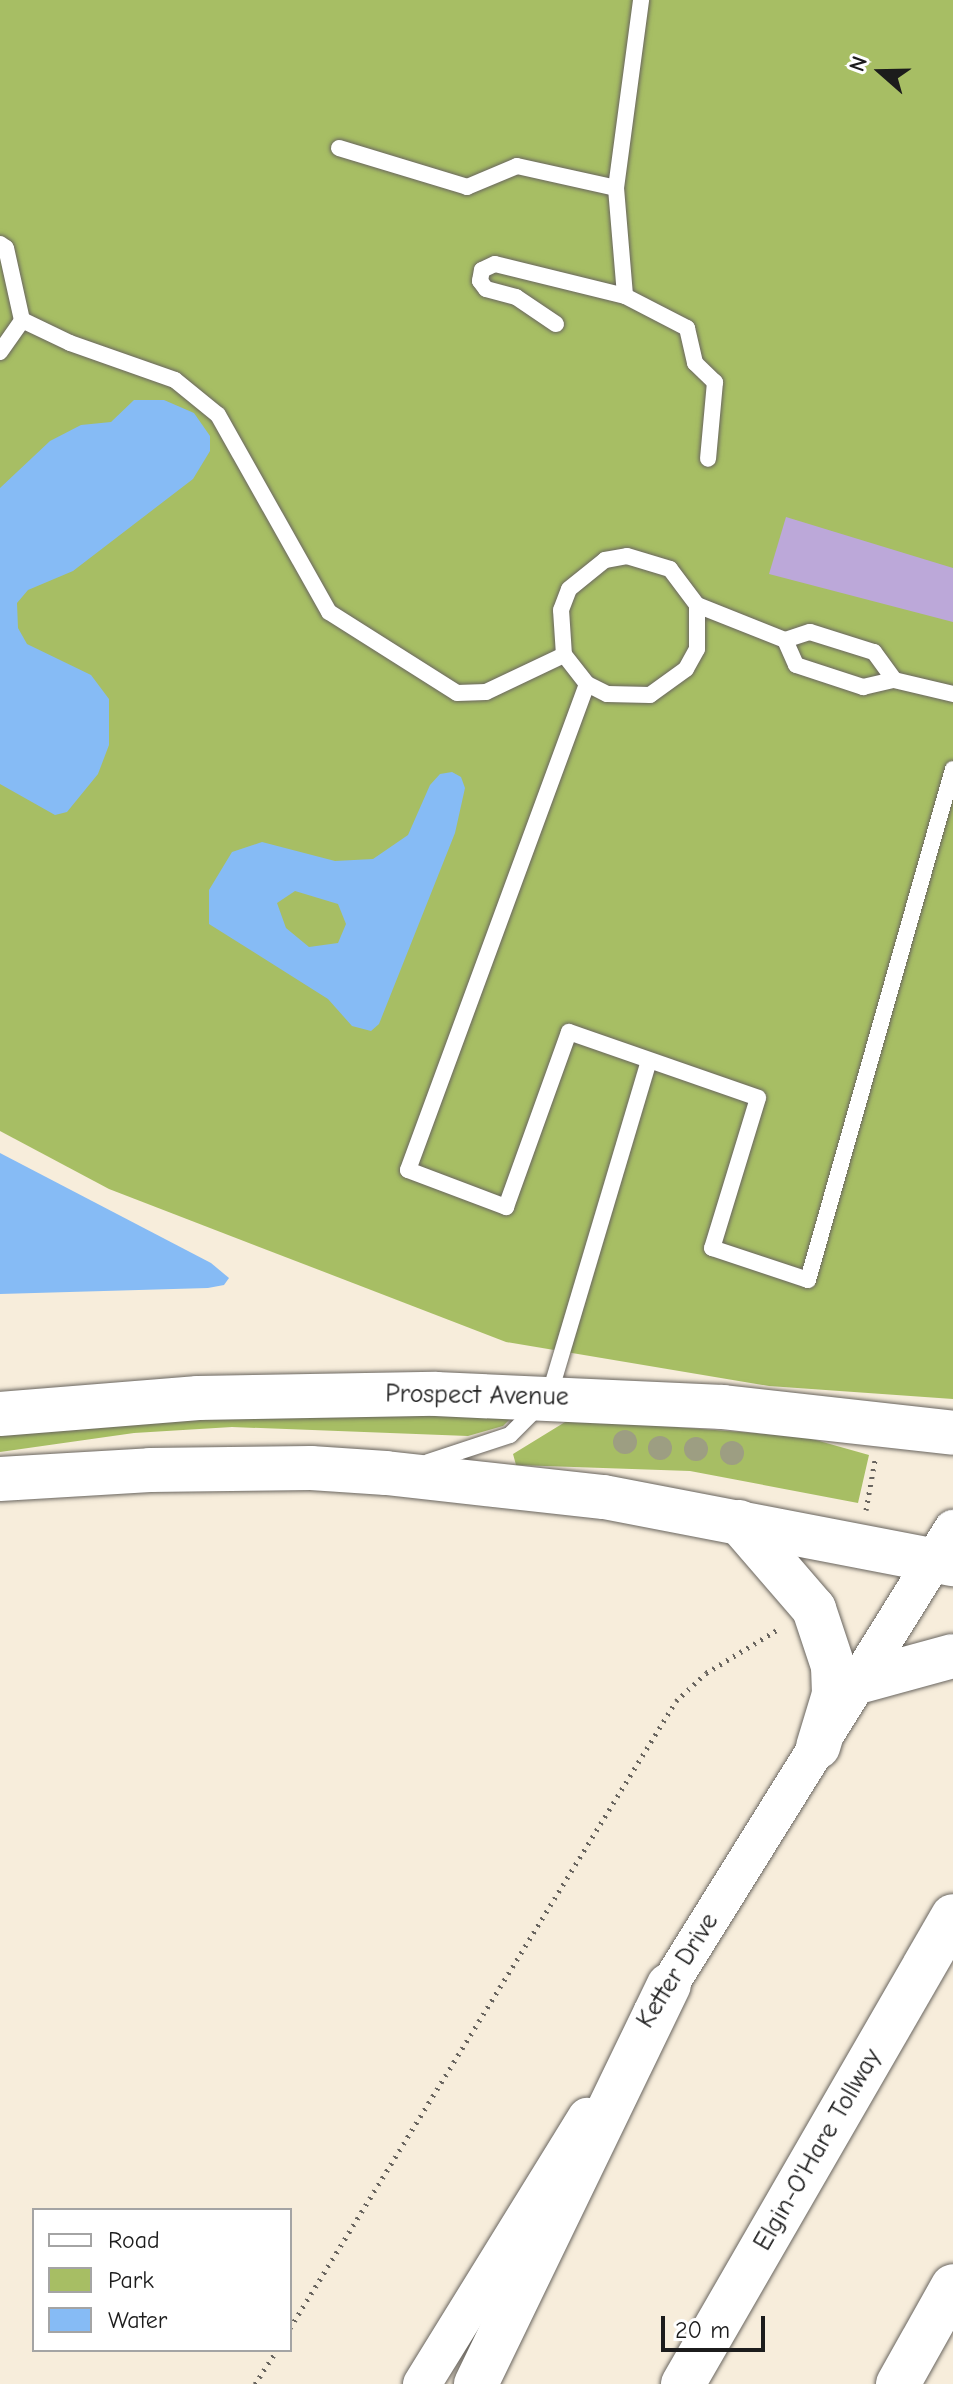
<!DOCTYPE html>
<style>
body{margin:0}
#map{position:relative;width:953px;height:2384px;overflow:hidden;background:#f7eddb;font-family:"Comic Neue",sans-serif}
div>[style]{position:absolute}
.green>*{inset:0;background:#a7be64}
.water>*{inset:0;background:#86bbf5}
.building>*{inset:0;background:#bca8d9}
.path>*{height:5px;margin-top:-2.5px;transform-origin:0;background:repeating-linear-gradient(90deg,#69655f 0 2px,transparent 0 8px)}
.roads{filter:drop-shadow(0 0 2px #69655f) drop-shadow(0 0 2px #69655f)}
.service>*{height:16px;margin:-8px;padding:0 8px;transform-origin:8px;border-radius:8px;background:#fff}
.tertiary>*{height:38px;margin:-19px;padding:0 19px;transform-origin:19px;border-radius:19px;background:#fff}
.secondary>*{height:44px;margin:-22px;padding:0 22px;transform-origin:22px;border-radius:22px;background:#fff}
.motorway>*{height:44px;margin:-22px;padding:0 22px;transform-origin:22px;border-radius:22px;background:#fff}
.trees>*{width:24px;height:24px;margin:-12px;border-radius:50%;background:#9d9e82}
span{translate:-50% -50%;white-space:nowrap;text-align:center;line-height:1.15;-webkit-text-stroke:7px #fff;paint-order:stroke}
.street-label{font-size:26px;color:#1c1c1c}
.legend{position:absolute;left:32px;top:2208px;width:260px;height:144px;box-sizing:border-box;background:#fff;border:2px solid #a4a4a4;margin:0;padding:10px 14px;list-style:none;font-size:24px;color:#1c1c1c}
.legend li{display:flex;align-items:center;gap:16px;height:40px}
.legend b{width:40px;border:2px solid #a4a4a4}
.north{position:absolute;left:841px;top:32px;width:80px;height:80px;-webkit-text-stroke:6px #fff;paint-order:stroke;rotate:290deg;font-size:22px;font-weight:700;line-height:32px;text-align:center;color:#1c1c1c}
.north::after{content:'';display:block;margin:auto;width:28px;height:36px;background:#1c1c1c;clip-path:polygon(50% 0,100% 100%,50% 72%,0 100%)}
.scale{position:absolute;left:661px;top:2316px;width:104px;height:36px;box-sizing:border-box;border:4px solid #1c1c1c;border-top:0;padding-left:10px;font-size:24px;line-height:28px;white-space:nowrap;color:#1c1c1c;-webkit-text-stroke:6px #fff;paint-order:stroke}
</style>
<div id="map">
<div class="green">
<div style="clip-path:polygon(0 0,953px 0,953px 1399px,769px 1386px,506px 1342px,109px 1189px,0 1131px)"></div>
<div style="clip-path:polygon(333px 1416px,513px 1416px,503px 1426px,468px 1436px,232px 1427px,134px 1433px,0 1452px,0 1435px,205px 1419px)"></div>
<div style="clip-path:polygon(570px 1419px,805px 1437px,869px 1455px,858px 1503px,690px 1471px,516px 1465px,513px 1454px)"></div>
</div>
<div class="water">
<div style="clip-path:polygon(134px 400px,164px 400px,194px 413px,210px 436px,210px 451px,193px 479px,73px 571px,28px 590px,17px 603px,18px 628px,27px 644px,91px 675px,109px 699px,109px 745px,98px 774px,67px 812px,55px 815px,0 784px,0 488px,50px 441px,81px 425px,111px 422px)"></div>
<div style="clip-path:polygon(evenodd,452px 772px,461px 777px,465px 788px,455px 833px,379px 1024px,371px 1031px,352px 1026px,328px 999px,209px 924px,209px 890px,232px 852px,262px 842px,335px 861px,373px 859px,408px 835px,430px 785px,440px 774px,452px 772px,295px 891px,338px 904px,346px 924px,338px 943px,309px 947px,286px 928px,277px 903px,295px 891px)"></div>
<div style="clip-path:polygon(0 1153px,211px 1263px,229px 1278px,224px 1285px,208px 1288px,0 1294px)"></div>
</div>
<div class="building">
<div style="clip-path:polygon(786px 517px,953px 568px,953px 622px,769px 574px)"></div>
</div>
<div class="path">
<div style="left:866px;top:1510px;width:51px;rotate:-79.8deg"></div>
<div style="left:290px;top:2328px;width:736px;rotate:-58.38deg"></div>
<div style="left:676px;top:1701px;width:41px;rotate:-43deg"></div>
<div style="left:706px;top:1673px;width:87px;rotate:-31.3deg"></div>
<div style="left:255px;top:2384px;width:40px;rotate:-57.1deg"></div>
</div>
<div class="roads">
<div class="service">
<div style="left:339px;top:148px;width:134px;rotate:16.9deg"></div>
<div style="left:467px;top:187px;width:54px;rotate:-22.8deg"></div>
<div style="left:517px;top:166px;width:101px;rotate:12.5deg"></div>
<div style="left:616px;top:188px;width:108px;rotate:85.2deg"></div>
<div style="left:616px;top:188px;width:190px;rotate:-82.4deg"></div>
<div style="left:0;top:244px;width:7px;rotate:34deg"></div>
<div style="left:6px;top:248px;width:74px;rotate:77.5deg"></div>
<div style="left:556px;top:324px;width:48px;rotate:-146deg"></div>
<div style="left:516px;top:297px;width:31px;rotate:-165deg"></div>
<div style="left:486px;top:289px;width:10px;rotate:-127deg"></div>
<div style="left:480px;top:281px;width:11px;rotate:-80deg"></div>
<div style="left:482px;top:270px;width:14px;rotate:-25deg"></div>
<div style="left:495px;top:264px;width:134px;rotate:13.8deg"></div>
<div style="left:625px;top:296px;width:70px;rotate:27.3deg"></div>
<div style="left:687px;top:328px;width:36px;rotate:77deg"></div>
<div style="left:695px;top:363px;width:28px;rotate:44deg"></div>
<div style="left:715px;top:382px;width:77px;rotate:95.2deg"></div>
<div style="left:0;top:352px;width:39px;rotate:-55deg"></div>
<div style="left:22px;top:320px;width:53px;rotate:25.6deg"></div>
<div style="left:70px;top:343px;width:111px;rotate:19.4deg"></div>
<div style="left:175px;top:380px;width:55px;rotate:39.1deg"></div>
<div style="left:218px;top:415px;width:226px;rotate:60.6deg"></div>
<div style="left:329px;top:612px;width:151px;rotate:32.3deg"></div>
<div style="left:457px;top:693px;width:29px;rotate:-2deg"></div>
<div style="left:486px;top:692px;width:86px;rotate:-25.4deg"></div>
<div style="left:697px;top:605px;width:44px;rotate:90deg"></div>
<div style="left:697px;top:649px;width:23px;rotate:119deg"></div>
<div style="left:686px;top:669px;width:44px;rotate:144.2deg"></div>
<div style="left:650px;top:695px;width:43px;rotate:-178.7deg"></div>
<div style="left:607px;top:694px;width:22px;rotate:-153deg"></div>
<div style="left:587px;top:684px;width:37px;rotate:-128deg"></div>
<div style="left:564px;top:655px;width:45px;rotate:-93.8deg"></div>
<div style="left:561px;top:610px;width:22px;rotate:-69deg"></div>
<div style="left:569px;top:589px;width:46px;rotate:-38.9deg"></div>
<div style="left:605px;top:560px;width:22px;rotate:-10deg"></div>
<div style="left:627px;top:556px;width:45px;rotate:16.8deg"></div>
<div style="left:670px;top:569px;width:45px;rotate:53.1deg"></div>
<div style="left:697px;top:605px;width:95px;rotate:21.7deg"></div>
<div style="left:785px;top:640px;width:26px;rotate:-18deg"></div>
<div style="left:810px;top:632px;width:67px;rotate:17.4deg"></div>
<div style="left:874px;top:652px;width:34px;rotate:54deg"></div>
<div style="left:785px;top:640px;width:27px;rotate:66deg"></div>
<div style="left:796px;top:665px;width:71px;rotate:18.2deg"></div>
<div style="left:863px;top:687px;width:32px;rotate:-13deg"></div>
<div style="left:894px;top:680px;width:61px;rotate:13.3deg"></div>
<div style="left:587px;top:684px;width:518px;rotate:110.22deg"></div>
<div style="left:408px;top:1170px;width:105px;rotate:20.7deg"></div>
<div style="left:506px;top:1207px;width:186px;rotate:-70.2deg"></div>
<div style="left:569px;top:1032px;width:200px;rotate:19.2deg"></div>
<div style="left:758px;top:1098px;width:157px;rotate:107deg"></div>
<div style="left:712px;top:1248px;width:101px;rotate:18.4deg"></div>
<div style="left:808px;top:1280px;width:531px;rotate:-74.16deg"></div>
<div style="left:428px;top:1462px;width:86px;rotate:-18.2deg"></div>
<div style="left:510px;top:1435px;width:55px;rotate:-45deg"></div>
<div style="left:549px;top:1396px;width:347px;rotate:-73.4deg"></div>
</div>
<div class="tertiary">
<div style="left:653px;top:2011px;width:568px;rotate:-58.1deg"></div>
<div style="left:422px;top:2384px;width:314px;rotate:-58.3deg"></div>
</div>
<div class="secondary">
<div style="left:0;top:1414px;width:199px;rotate:-4.6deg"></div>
<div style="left:198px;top:1398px;width:238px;rotate:-1deg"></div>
<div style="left:436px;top:1394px;width:287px;rotate:2.6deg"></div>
<div style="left:723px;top:1407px;width:231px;rotate:6.4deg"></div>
<div style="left:0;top:1479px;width:150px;rotate:-3.4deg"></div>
<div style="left:150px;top:1470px;width:161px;rotate:-0.7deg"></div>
<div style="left:311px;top:1468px;width:75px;rotate:3.8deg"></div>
<div style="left:386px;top:1473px;width:219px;rotate:6.3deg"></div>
<div style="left:604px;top:1497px;width:355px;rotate:10.9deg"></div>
<div style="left:739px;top:1522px;width:115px;rotate:49.2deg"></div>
<div style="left:814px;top:1609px;width:60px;rotate:71.6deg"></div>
<div style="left:833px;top:1666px;width:28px;rotate:88deg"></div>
<div style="left:834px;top:1694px;width:55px;rotate:106.8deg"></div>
<div style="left:858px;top:1682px;width:98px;rotate:-15.3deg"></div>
</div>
<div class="motorway">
<div style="left:476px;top:2384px;width:443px;rotate:-64.2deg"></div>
<div style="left:683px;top:2384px;width:540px;rotate:-60.02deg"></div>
<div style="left:898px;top:2384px;width:112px;rotate:-60.7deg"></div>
</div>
</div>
<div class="trees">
<div style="left:625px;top:1442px"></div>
<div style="left:660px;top:1448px"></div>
<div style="left:696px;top:1449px"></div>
<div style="left:732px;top:1453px"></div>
</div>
<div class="street-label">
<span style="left:477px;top:1396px;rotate:1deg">Prospect Avenue</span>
<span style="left:678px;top:1971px;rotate:-58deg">Ketter Drive</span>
<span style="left:818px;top:2150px;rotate:-60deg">Elgin-O'Hare Tollway</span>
</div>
<ul class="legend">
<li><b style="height:10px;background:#fff"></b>Road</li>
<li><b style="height:22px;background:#a7be64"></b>Park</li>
<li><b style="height:22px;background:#86bbf5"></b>Water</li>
</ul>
<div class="north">N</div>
<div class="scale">20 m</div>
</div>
